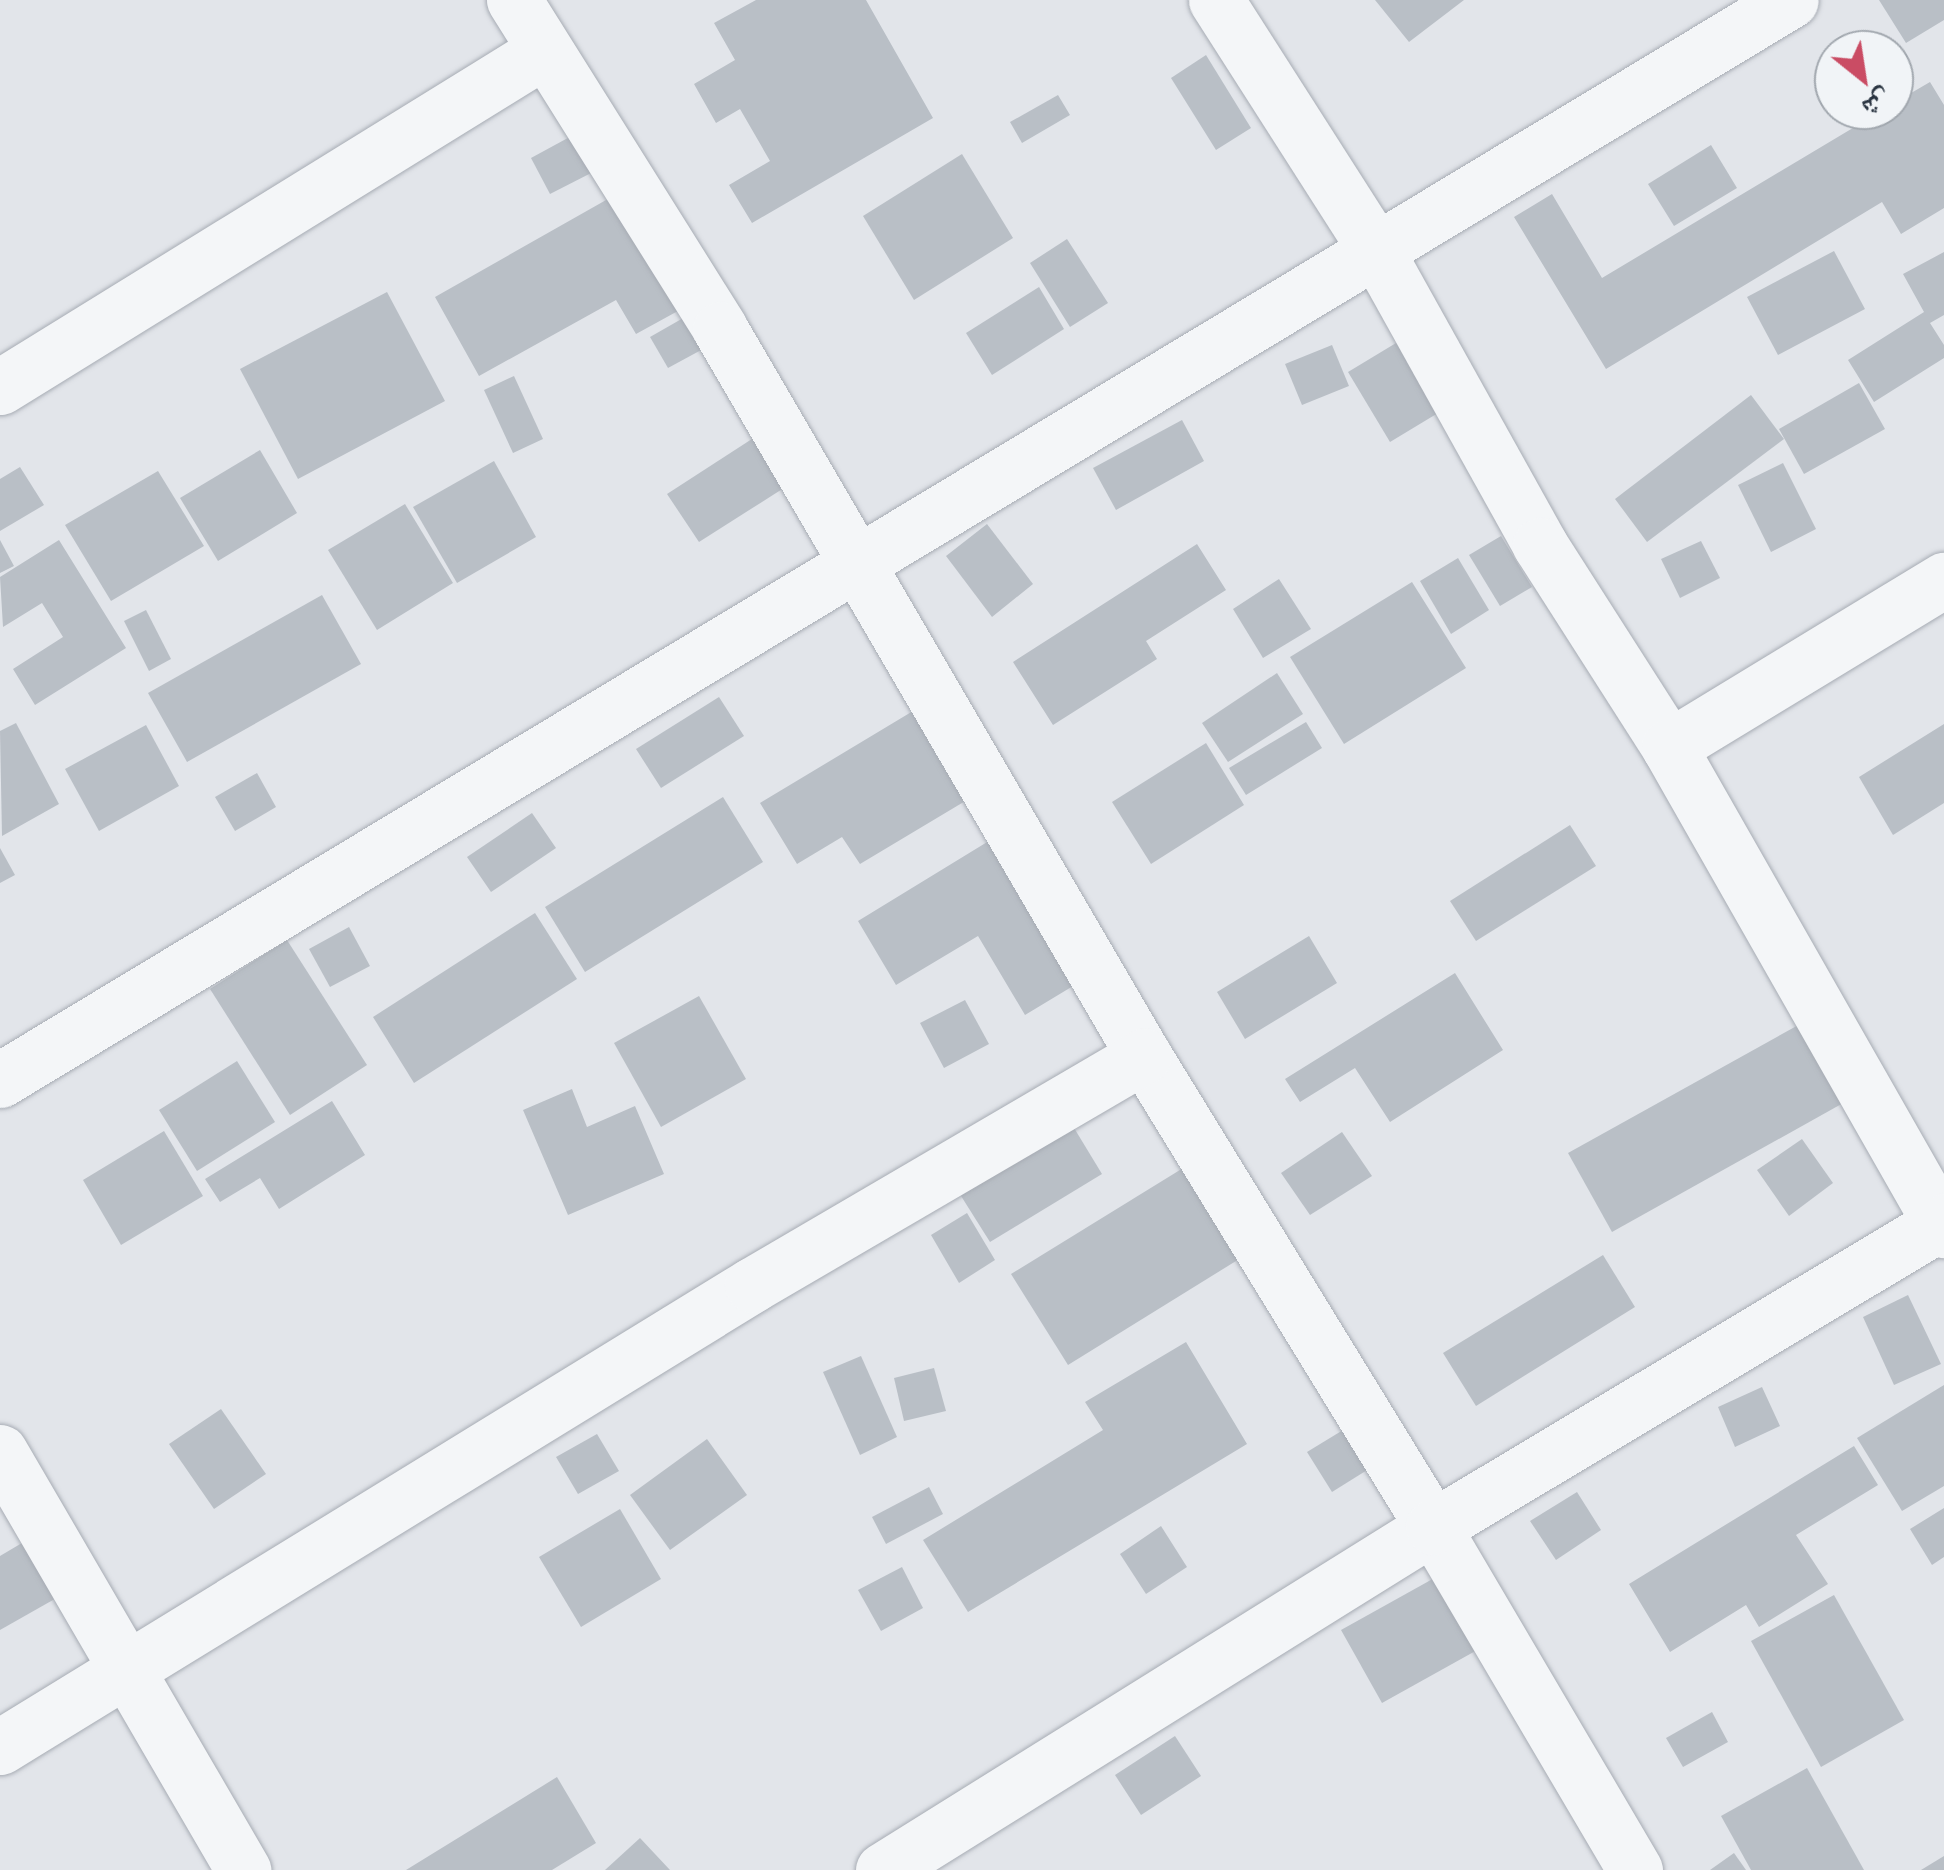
<!DOCTYPE html>
<meta charset="utf-8">
<style>
body{margin:0}
#map{position:relative;width:1944px;height:1870px;overflow:hidden;background:#e2e5ea;font-family:Quicksand,"Noto Naskh Arabic",sans-serif}
div>[style]{position:absolute}
.building>*{inset:0;background:#b9bfc6}
.roads{filter:drop-shadow(0 0 2px #a7acb4) drop-shadow(0 0 2px #a7acb4)}
.minor>*{height:55px;margin:-27.5px;padding:0 27.5px;transform-origin:27.5px;border-radius:27.5px;background:#f4f6f8}
span{translate:-50% -50%;white-space:nowrap;text-align:center;line-height:1.15;-webkit-text-stroke:9px #f1f4f7;paint-order:stroke}
.north{position:absolute;left:1814px;top:30px;width:100px;height:100px;box-sizing:border-box;background:#f1f4f7;border:2px solid #a1a7ae;border-radius:50%;rotate:150deg;font-size:28px;font-weight:700;line-height:40px;text-align:center;color:#2a3441}
.north::after{content:'';display:block;margin:auto;width:35px;height:45px;background:#ca4c64;clip-path:polygon(50% 0,100% 100%,50% 72%,0 100%)}
</style>
<div id="map">
<div class="building">
<div style="clip-path:polygon(756px 0,866px 0,933px 118px,752px 223px,729px 185px,770px 161px,740px 109px,716px 123px,694px 84px,735px 60px,714px 23px)"></div>
<div style="clip-path:polygon(1375px 0,1464px 0,1409px 42px)"></div>
<div style="clip-path:polygon(1879px 0,1944px 0,1944px 20px,1906px 43px)"></div>
<div style="clip-path:polygon(1206px 55px,1251px 128px,1216px 150px,1171px 78px)"></div>
<div style="clip-path:polygon(1930px 82px,1944px 105px,1944px 208px,1901px 234px,1882px 202px,1606px 369px,1514px 217px,1552px 194px,1602px 278px,1883px 110px,1894px 110px,1894px 103px)"></div>
<div style="clip-path:polygon(1058px 95px,1070px 115px,1022px 143px,1010px 122px)"></div>
<div style="clip-path:polygon(577px 133px,597px 170px,550px 194px,531px 158px)"></div>
<div style="clip-path:polygon(1711px 145px,1737px 188px,1674px 226px,1648px 184px)"></div>
<div style="clip-path:polygon(962px 154px,1013px 238px,914px 300px,863px 216px)"></div>
<div style="clip-path:polygon(622px 191px,687px 306px,636px 334px,616px 300px,479px 376px,435px 297px)"></div>
<div style="clip-path:polygon(1067px 239px,1108px 303px,1070px 327px,1030px 263px)"></div>
<div style="clip-path:polygon(1834px 251px,1865px 309px,1778px 355px,1747px 297px)"></div>
<div style="clip-path:polygon(1944px 252px,1944px 315px,1930px 323px,1944px 345px,1944px 358px,1874px 402px,1848px 360px,1924px 312px,1903px 274px)"></div>
<div style="clip-path:polygon(1039px 287px,1064px 329px,992px 375px,966px 333px)"></div>
<div style="clip-path:polygon(387px 292px,445px 401px,298px 479px,240px 369px)"></div>
<div style="clip-path:polygon(685px 317px,703px 349px,668px 368px,650px 337px)"></div>
<div style="clip-path:polygon(1401px 340px,1443px 410px,1390px 442px,1348px 372px)"></div>
<div style="clip-path:polygon(1332px 345px,1349px 386px,1302px 405px,1285px 364px)"></div>
<div style="clip-path:polygon(514px 376px,543px 439px,513px 453px,484px 390px)"></div>
<div style="clip-path:polygon(1859px 383px,1885px 429px,1804px 474px,1779px 429px)"></div>
<div style="clip-path:polygon(1751px 395px,1784px 439px,1647px 542px,1615px 499px)"></div>
<div style="clip-path:polygon(1182px 420px,1204px 461px,1116px 510px,1093px 468px)"></div>
<div style="clip-path:polygon(755px 437px,787px 486px,699px 542px,667px 494px)"></div>
<div style="clip-path:polygon(260px 450px,297px 513px,218px 561px,180px 498px)"></div>
<div style="clip-path:polygon(494px 461px,536px 537px,457px 583px,413px 507px)"></div>
<div style="clip-path:polygon(1783px 463px,1816px 529px,1771px 552px,1738px 485px)"></div>
<div style="clip-path:polygon(20px 467px,44px 505px,0 531px,0 479px)"></div>
<div style="clip-path:polygon(158px 471px,204px 546px,111px 601px,65px 525px)"></div>
<div style="clip-path:polygon(405px 504px,453px 583px,377px 630px,328px 550px)"></div>
<div style="clip-path:polygon(987px 524px,1033px 584px,992px 617px,946px 556px)"></div>
<div style="clip-path:polygon(1501px 536px,1532px 587px,1500px 606px,1469px 555px)"></div>
<div style="clip-path:polygon(0 540px,14px 566px,0 573px)"></div>
<div style="clip-path:polygon(59px 540px,126px 648px,35px 705px,13px 669px,63px 637px,42px 603px,3px 627px,0 577px)"></div>
<div style="clip-path:polygon(1701px 541px,1720px 578px,1680px 598px,1661px 559px)"></div>
<div style="clip-path:polygon(1197px 544px,1226px 590px,1146px 641px,1157px 659px,1053px 725px,1013px 662px)"></div>
<div style="clip-path:polygon(1458px 558px,1489px 610px,1451px 634px,1420px 581px)"></div>
<div style="clip-path:polygon(1279px 579px,1311px 629px,1263px 658px,1233px 609px)"></div>
<div style="clip-path:polygon(1412px 582px,1466px 668px,1344px 744px,1290px 657px)"></div>
<div style="clip-path:polygon(322px 595px,361px 664px,187px 762px,148px 693px)"></div>
<div style="clip-path:polygon(146px 610px,171px 659px,149px 671px,124px 621px)"></div>
<div style="clip-path:polygon(1277px 673px,1303px 714px,1228px 762px,1202px 723px)"></div>
<div style="clip-path:polygon(719px 697px,744px 736px,661px 788px,636px 749px)"></div>
<div style="clip-path:polygon(918px 708px,972px 797px,860px 864px,842px 837px,797px 864px,760px 803px)"></div>
<div style="clip-path:polygon(1306px 722px,1322px 748px,1246px 795px,1229px 768px)"></div>
<div style="clip-path:polygon(16px 723px,59px 804px,2px 836px,0 731px)"></div>
<div style="clip-path:polygon(1944px 724px,1944px 803px,1893px 835px,1859px 777px)"></div>
<div style="clip-path:polygon(146px 725px,179px 786px,99px 831px,65px 769px)"></div>
<div style="clip-path:polygon(1206px 743px,1244px 805px,1151px 864px,1112px 802px)"></div>
<div style="clip-path:polygon(257px 773px,276px 807px,235px 831px,215px 797px)"></div>
<div style="clip-path:polygon(723px 797px,763px 862px,585px 972px,545px 907px)"></div>
<div style="clip-path:polygon(532px 813px,556px 848px,491px 892px,467px 857px)"></div>
<div style="clip-path:polygon(1570px 825px,1596px 866px,1476px 941px,1450px 901px)"></div>
<div style="clip-path:polygon(997px 836px,1083px 980px,1025px 1015px,978px 936px,896px 985px,858px 921px)"></div>
<div style="clip-path:polygon(0 848px,15px 875px,0 883px)"></div>
<div style="clip-path:polygon(535px 913px,577px 979px,414px 1083px,373px 1017px)"></div>
<div style="clip-path:polygon(349px 927px,370px 966px,330px 987px,309px 949px)"></div>
<div style="clip-path:polygon(1309px 936px,1337px 983px,1245px 1039px,1217px 992px)"></div>
<div style="clip-path:polygon(287px 940px,367px 1065px,290px 1115px,210px 989px)"></div>
<div style="clip-path:polygon(1455px 973px,1503px 1050px,1390px 1122px,1355px 1068px,1300px 1102px,1285px 1079px)"></div>
<div style="clip-path:polygon(699px 996px,746px 1079px,661px 1127px,614px 1043px)"></div>
<div style="clip-path:polygon(965px 1000px,989px 1044px,944px 1068px,920px 1023px)"></div>
<div style="clip-path:polygon(1802px 1023px,1845px 1102px,1612px 1232px,1568px 1153px)"></div>
<div style="clip-path:polygon(237px 1061px,275px 1122px,197px 1171px,159px 1110px)"></div>
<div style="clip-path:polygon(572px 1089px,587px 1127px,635px 1106px,664px 1174px,568px 1215px,523px 1110px)"></div>
<div style="clip-path:polygon(332px 1101px,365px 1155px,279px 1209px,260px 1178px,220px 1202px,205px 1179px)"></div>
<div style="clip-path:polygon(1068px 1118px,1102px 1174px,990px 1242px,956px 1188px)"></div>
<div style="clip-path:polygon(164px 1131px,203px 1196px,121px 1245px,83px 1180px)"></div>
<div style="clip-path:polygon(1342px 1132px,1372px 1176px,1310px 1215px,1281px 1173px)"></div>
<div style="clip-path:polygon(1802px 1139px,1833px 1183px,1789px 1216px,1757px 1170px)"></div>
<div style="clip-path:polygon(1201px 1157px,1257px 1248px,1068px 1365px,1011px 1274px)"></div>
<div style="clip-path:polygon(967px 1213px,995px 1260px,959px 1283px,931px 1235px)"></div>
<div style="clip-path:polygon(1603px 1255px,1635px 1307px,1476px 1406px,1443px 1353px)"></div>
<div style="clip-path:polygon(1908px 1295px,1941px 1364px,1894px 1385px,1863px 1317px)"></div>
<div style="clip-path:polygon(1186px 1342px,1247px 1444px,968px 1612px,923px 1540px,1103px 1430px,1085px 1402px)"></div>
<div style="clip-path:polygon(861px 1356px,897px 1437px,860px 1455px,823px 1372px)"></div>
<div style="clip-path:polygon(934px 1368px,946px 1411px,904px 1421px,894px 1378px)"></div>
<div style="clip-path:polygon(1944px 1385px,1944px 1486px,1902px 1511px,1857px 1438px)"></div>
<div style="clip-path:polygon(1762px 1387px,1780px 1426px,1735px 1447px,1718px 1407px)"></div>
<div style="clip-path:polygon(221px 1409px,266px 1474px,214px 1509px,169px 1444px)"></div>
<div style="clip-path:polygon(1348px 1427px,1372px 1467px,1332px 1492px,1307px 1452px)"></div>
<div style="clip-path:polygon(597px 1434px,619px 1471px,578px 1494px,556px 1457px)"></div>
<div style="clip-path:polygon(707px 1439px,747px 1495px,670px 1550px,630px 1495px)"></div>
<div style="clip-path:polygon(1854px 1446px,1878px 1485px,1796px 1535px,1828px 1584px,1759px 1627px,1746px 1605px,1670px 1652px,1629px 1584px)"></div>
<div style="clip-path:polygon(929px 1487px,943px 1514px,886px 1544px,872px 1517px)"></div>
<div style="clip-path:polygon(1577px 1492px,1601px 1530px,1556px 1560px,1530px 1521px)"></div>
<div style="clip-path:polygon(1944px 1508px,1944px 1557px,1932px 1565px,1910px 1529px)"></div>
<div style="clip-path:polygon(620px 1509px,661px 1579px,581px 1627px,539px 1557px)"></div>
<div style="clip-path:polygon(1161px 1526px,1187px 1567px,1146px 1594px,1120px 1554px)"></div>
<div style="clip-path:polygon(27px 1540px,60px 1596px,0 1630px,0 1556px)"></div>
<div style="clip-path:polygon(902px 1567px,923px 1608px,881px 1631px,858px 1590px)"></div>
<div style="clip-path:polygon(1438px 1576px,1479px 1649px,1382px 1703px,1341px 1630px)"></div>
<div style="clip-path:polygon(1834px 1595px,1904px 1720px,1821px 1767px,1751px 1641px)"></div>
<div style="clip-path:polygon(1712px 1712px,1728px 1742px,1683px 1767px,1666px 1738px)"></div>
<div style="clip-path:polygon(1175px 1736px,1201px 1776px,1141px 1815px,1115px 1775px)"></div>
<div style="clip-path:polygon(1807px 1768px,1864px 1870px,1751px 1870px,1721px 1816px)"></div>
<div style="clip-path:polygon(557px 1777px,596px 1843px,552px 1870px,406px 1870px)"></div>
<div style="clip-path:polygon(640px 1838px,670px 1870px,605px 1870px)"></div>
<div style="clip-path:polygon(1734px 1853px,1746px 1870px,1710px 1870px)"></div>
<div style="clip-path:polygon(1944px 1856px,1944px 1870px,1921px 1870px)"></div>
</div>
<div class="roads">
<div class="minor">
<div style="left:514px;top:0;width:388px;rotate:57.9deg"></div>
<div style="left:720px;top:329px;width:842px;rotate:59.75deg"></div>
<div style="left:1144px;top:1056px;width:553px;rotate:58.47deg"></div>
<div style="left:1433px;top:1527px;width:398px;rotate:59.5deg"></div>
<div style="left:1216px;top:0;width:299px;rotate:57.4deg"></div>
<div style="left:1377px;top:252px;width:335px;rotate:60.9deg"></div>
<div style="left:1540px;top:545px;width:240px;rotate:57.4deg"></div>
<div style="left:1669px;top:747px;width:556px;rotate:60.34deg"></div>
<div style="left:0;top:387px;width:639px;rotate:-31.7deg"></div>
<div style="left:1669px;top:747px;width:322px;rotate:-31.3deg"></div>
<div style="left:0;top:1080px;width:2091px;rotate:-31.09deg"></div>
<div style="left:0;top:1452px;width:484px;rotate:59.8deg"></div>
<div style="left:0;top:1747px;width:883px;rotate:-31.56deg"></div>
<div style="left:752px;top:1285px;width:454px;rotate:-30.3deg"></div>
<div style="left:883px;top:1870px;width:648px;rotate:-31.95deg"></div>
<div style="left:1433px;top:1527px;width:596px;rotate:-30.91deg"></div>
</div>
</div>
<div class="north">ش</div>
</div>
